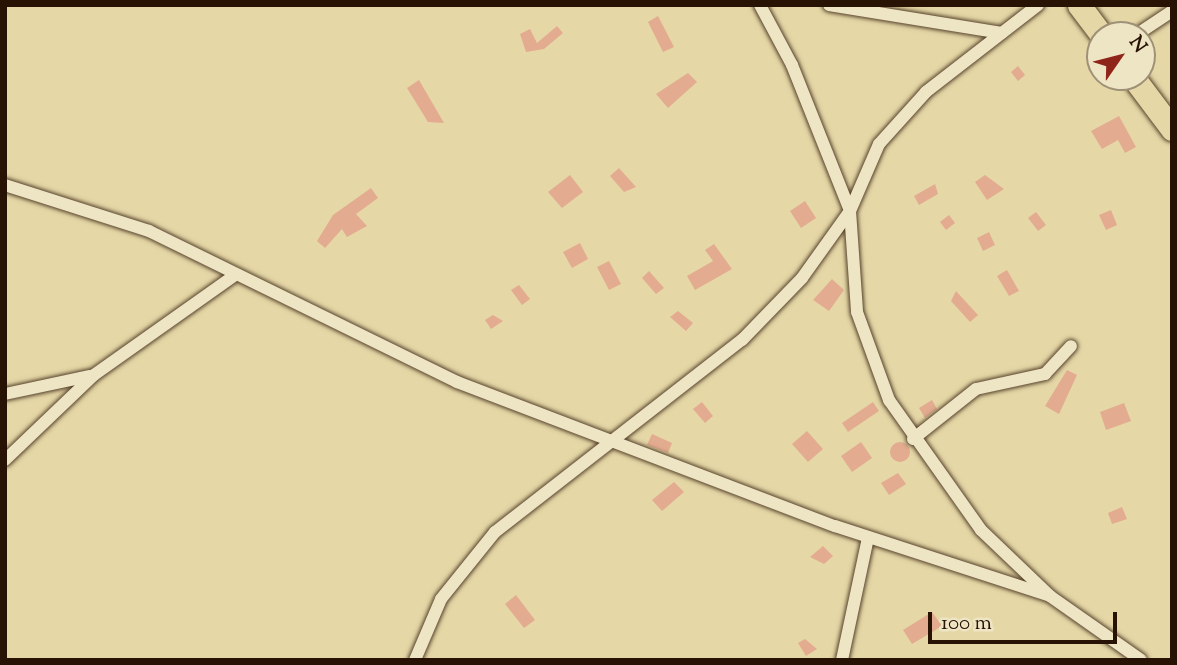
<!DOCTYPE html>
<style>
body{margin:0}
#map{position:relative;width:1177px;height:665px;overflow:hidden;background:#e5d7a6;font-family:"Sorts Mill Goudy",serif}
div>[style]{position:absolute}
.building>*{inset:0;background:#e3ac90}
.round{border-radius:50%}
.roads{filter:drop-shadow(0 0 2px #57432c) drop-shadow(0 0 2px #57432c)}
.street>*{height:12px;margin:-6px;padding:0 6px;transform-origin:6px;border-radius:6px;background:#eee5c5}
.highway>*{height:23px;margin:-11.5px;padding:0 11.5px;transform-origin:11.5px;border-radius:11.5px;background:#e5d7a6}
span{translate:-50% -50%;white-space:nowrap;text-align:center;line-height:1.15;-webkit-text-stroke:6px #eee5c5;paint-order:stroke}
.frame{position:absolute;inset:0;border:7px solid #281203;pointer-events:none}
.north{position:absolute;left:1086px;top:21px;width:70px;height:70px;box-sizing:border-box;background:#eee5c5;border:2px solid #9f9177;border-radius:50%;rotate:55deg;font-size:19px;font-weight:700;line-height:28px;text-align:center;color:#281203}
.north::after{content:'';display:block;margin:auto;width:24px;height:32px;background:#8f2418;clip-path:polygon(50% 0,100% 100%,50% 72%,0 100%)}
.scale{position:absolute;left:928px;top:612px;width:189px;height:32px;box-sizing:border-box;border:4px solid #281203;border-top:0;padding-left:9px;font-size:21px;line-height:24px;white-space:nowrap;color:#281203;-webkit-text-stroke:5px #eee5c5;paint-order:stroke}
</style>
<div id="map">
<div class="building">
<div style="clip-path:polygon(658px 16px,674px 47px,663px 52px,648px 22px)"></div>
<div style="clip-path:polygon(557px 26px,563px 33px,544px 49px,526px 52px,520px 34px,530px 29px,537px 43px)"></div>
<div style="clip-path:polygon(1018px 66px,1025px 75px,1018px 81px,1011px 72px)"></div>
<div style="clip-path:polygon(688px 73px,697px 82px,668px 108px,656px 94px)"></div>
<div style="clip-path:polygon(419px 80px,444px 123px,428px 122px,407px 88px)"></div>
<div style="clip-path:polygon(1119px 116px,1136px 147px,1125px 153px,1118px 140px,1102px 149px,1091px 131px)"></div>
<div style="clip-path:polygon(619px 168px,636px 187px,624px 192px,610px 176px)"></div>
<div style="clip-path:polygon(570px 175px,583px 192px,562px 208px,548px 192px)"></div>
<div style="clip-path:polygon(985px 175px,1004px 189px,987px 200px,975px 182px)"></div>
<div style="clip-path:polygon(935px 184px,938px 194px,919px 205px,914px 196px)"></div>
<div style="clip-path:polygon(371px 188px,378px 198px,356px 214px,367px 226px,347px 237px,342px 229px,325px 248px,317px 241px,333px 215px)"></div>
<div style="clip-path:polygon(805px 201px,816px 218px,801px 228px,790px 211px)"></div>
<div style="clip-path:polygon(1111px 210px,1117px 225px,1106px 230px,1099px 215px)"></div>
<div style="clip-path:polygon(1036px 212px,1046px 225px,1038px 231px,1028px 218px)"></div>
<div style="clip-path:polygon(949px 215px,955px 223px,946px 230px,940px 222px)"></div>
<div style="clip-path:polygon(989px 232px,995px 245px,983px 251px,977px 238px)"></div>
<div style="clip-path:polygon(580px 243px,588px 259px,572px 268px,563px 252px)"></div>
<div style="clip-path:polygon(714px 244px,732px 269px,695px 290px,687px 276px,713px 261px,705px 250px)"></div>
<div style="clip-path:polygon(609px 261px,621px 284px,609px 290px,597px 267px)"></div>
<div style="clip-path:polygon(1007px 270px,1019px 291px,1009px 296px,997px 276px)"></div>
<div style="clip-path:polygon(649px 271px,664px 288px,656px 294px,642px 278px)"></div>
<div style="clip-path:polygon(832px 279px,844px 290px,829px 311px,813px 300px)"></div>
<div style="clip-path:polygon(519px 285px,530px 299px,522px 305px,511px 290px)"></div>
<div style="clip-path:polygon(956px 291px,978px 315px,970px 322px,951px 301px)"></div>
<div style="clip-path:polygon(678px 311px,693px 323px,686px 331px,670px 317px)"></div>
<div style="clip-path:polygon(493px 315px,503px 321px,491px 329px,485px 320px)"></div>
<div style="clip-path:polygon(1067px 370px,1077px 375px,1059px 414px,1045px 406px)"></div>
<div style="clip-path:polygon(932px 400px,937px 409px,925px 418px,919px 408px)"></div>
<div style="clip-path:polygon(702px 402px,713px 416px,705px 423px,693px 409px)"></div>
<div style="clip-path:polygon(873px 402px,879px 411px,848px 432px,842px 423px)"></div>
<div style="clip-path:polygon(1124px 403px,1131px 421px,1106px 430px,1100px 412px)"></div>
<div style="clip-path:polygon(807px 431px,823px 449px,808px 462px,792px 444px)"></div>
<div style="clip-path:polygon(652px 434px,672px 443px,668px 453px,647px 445px)"></div>
<div class="round" style="left:890px;top:442px;width:20px;height:20px"></div>
<div style="clip-path:polygon(861px 442px,872px 458px,852px 472px,841px 456px)"></div>
<div style="clip-path:polygon(898px 473px,906px 484px,889px 495px,881px 483px)"></div>
<div style="clip-path:polygon(674px 482px,684px 492px,662px 511px,652px 500px)"></div>
<div style="clip-path:polygon(1122px 507px,1127px 519px,1112px 524px,1108px 513px)"></div>
<div style="clip-path:polygon(823px 546px,833px 556px,824px 564px,810px 557px)"></div>
<div style="clip-path:polygon(516px 595px,535px 620px,524px 628px,505px 604px)"></div>
<div style="clip-path:polygon(932px 612px,942px 626px,912px 644px,903px 630px)"></div>
<div style="clip-path:polygon(805px 639px,817px 649px,806px 656px,798px 643px)"></div>
</div>
<div class="roads">
<div class="street">
<div style="left:760px;top:5px;width:68px;rotate:61.9deg"></div>
<div style="left:792px;top:65px;width:157px;rotate:68.3deg"></div>
<div style="left:829px;top:5px;width:175px;rotate:9.2deg"></div>
<div style="left:1038px;top:5px;width:142px;rotate:142.2deg"></div>
<div style="left:926px;top:92px;width:70px;rotate:132.1deg"></div>
<div style="left:879px;top:144px;width:73px;rotate:113.4deg"></div>
<div style="left:850px;top:211px;width:101px;rotate:86deg"></div>
<div style="left:857px;top:312px;width:94px;rotate:70deg"></div>
<div style="left:889px;top:400px;width:159px;rotate:54.7deg"></div>
<div style="left:981px;top:530px;width:95px;rotate:43.7deg"></div>
<div style="left:1050px;top:596px;width:111px;rotate:35.1deg"></div>
<div style="left:1136px;top:35px;width:43px;rotate:-33.7deg"></div>
<div style="left:5px;top:185px;width:151px;rotate:17.7deg"></div>
<div style="left:149px;top:231px;width:343px;rotate:26.1deg"></div>
<div style="left:457px;top:382px;width:404px;rotate:20.9deg"></div>
<div style="left:835px;top:526px;width:226px;rotate:18deg"></div>
<div style="left:5px;top:394px;width:87px;rotate:-12deg"></div>
<div style="left:913px;top:439px;width:80px;rotate:-38.4deg"></div>
<div style="left:976px;top:389px;width:71px;rotate:-12.3deg"></div>
<div style="left:1045px;top:374px;width:38px;rotate:-47deg"></div>
<div style="left:5px;top:460px;width:123px;rotate:-43.7deg"></div>
<div style="left:94px;top:375px;width:171px;rotate:-35.3deg"></div>
<div style="left:415px;top:660px;width:66px;rotate:-66.9deg"></div>
<div style="left:441px;top:599px;width:86px;rotate:-51.1deg"></div>
<div style="left:495px;top:532px;width:313px;rotate:-37.9deg"></div>
<div style="left:742px;top:340px;width:86px;rotate:-45.9deg"></div>
<div style="left:802px;top:278px;width:82px;rotate:-54.4deg"></div>
<div style="left:842px;top:660px;width:125px;rotate:-78deg"></div>
</div>
<div class="highway">
<div style="left:1079px;top:5px;width:38px;rotate:53deg"></div>
<div style="left:1133px;top:77px;width:65px;rotate:53.1deg"></div>
</div>
</div>
<div class="frame"></div>
<div class="north">N</div>
<div class="scale">100 m</div>
</div>
